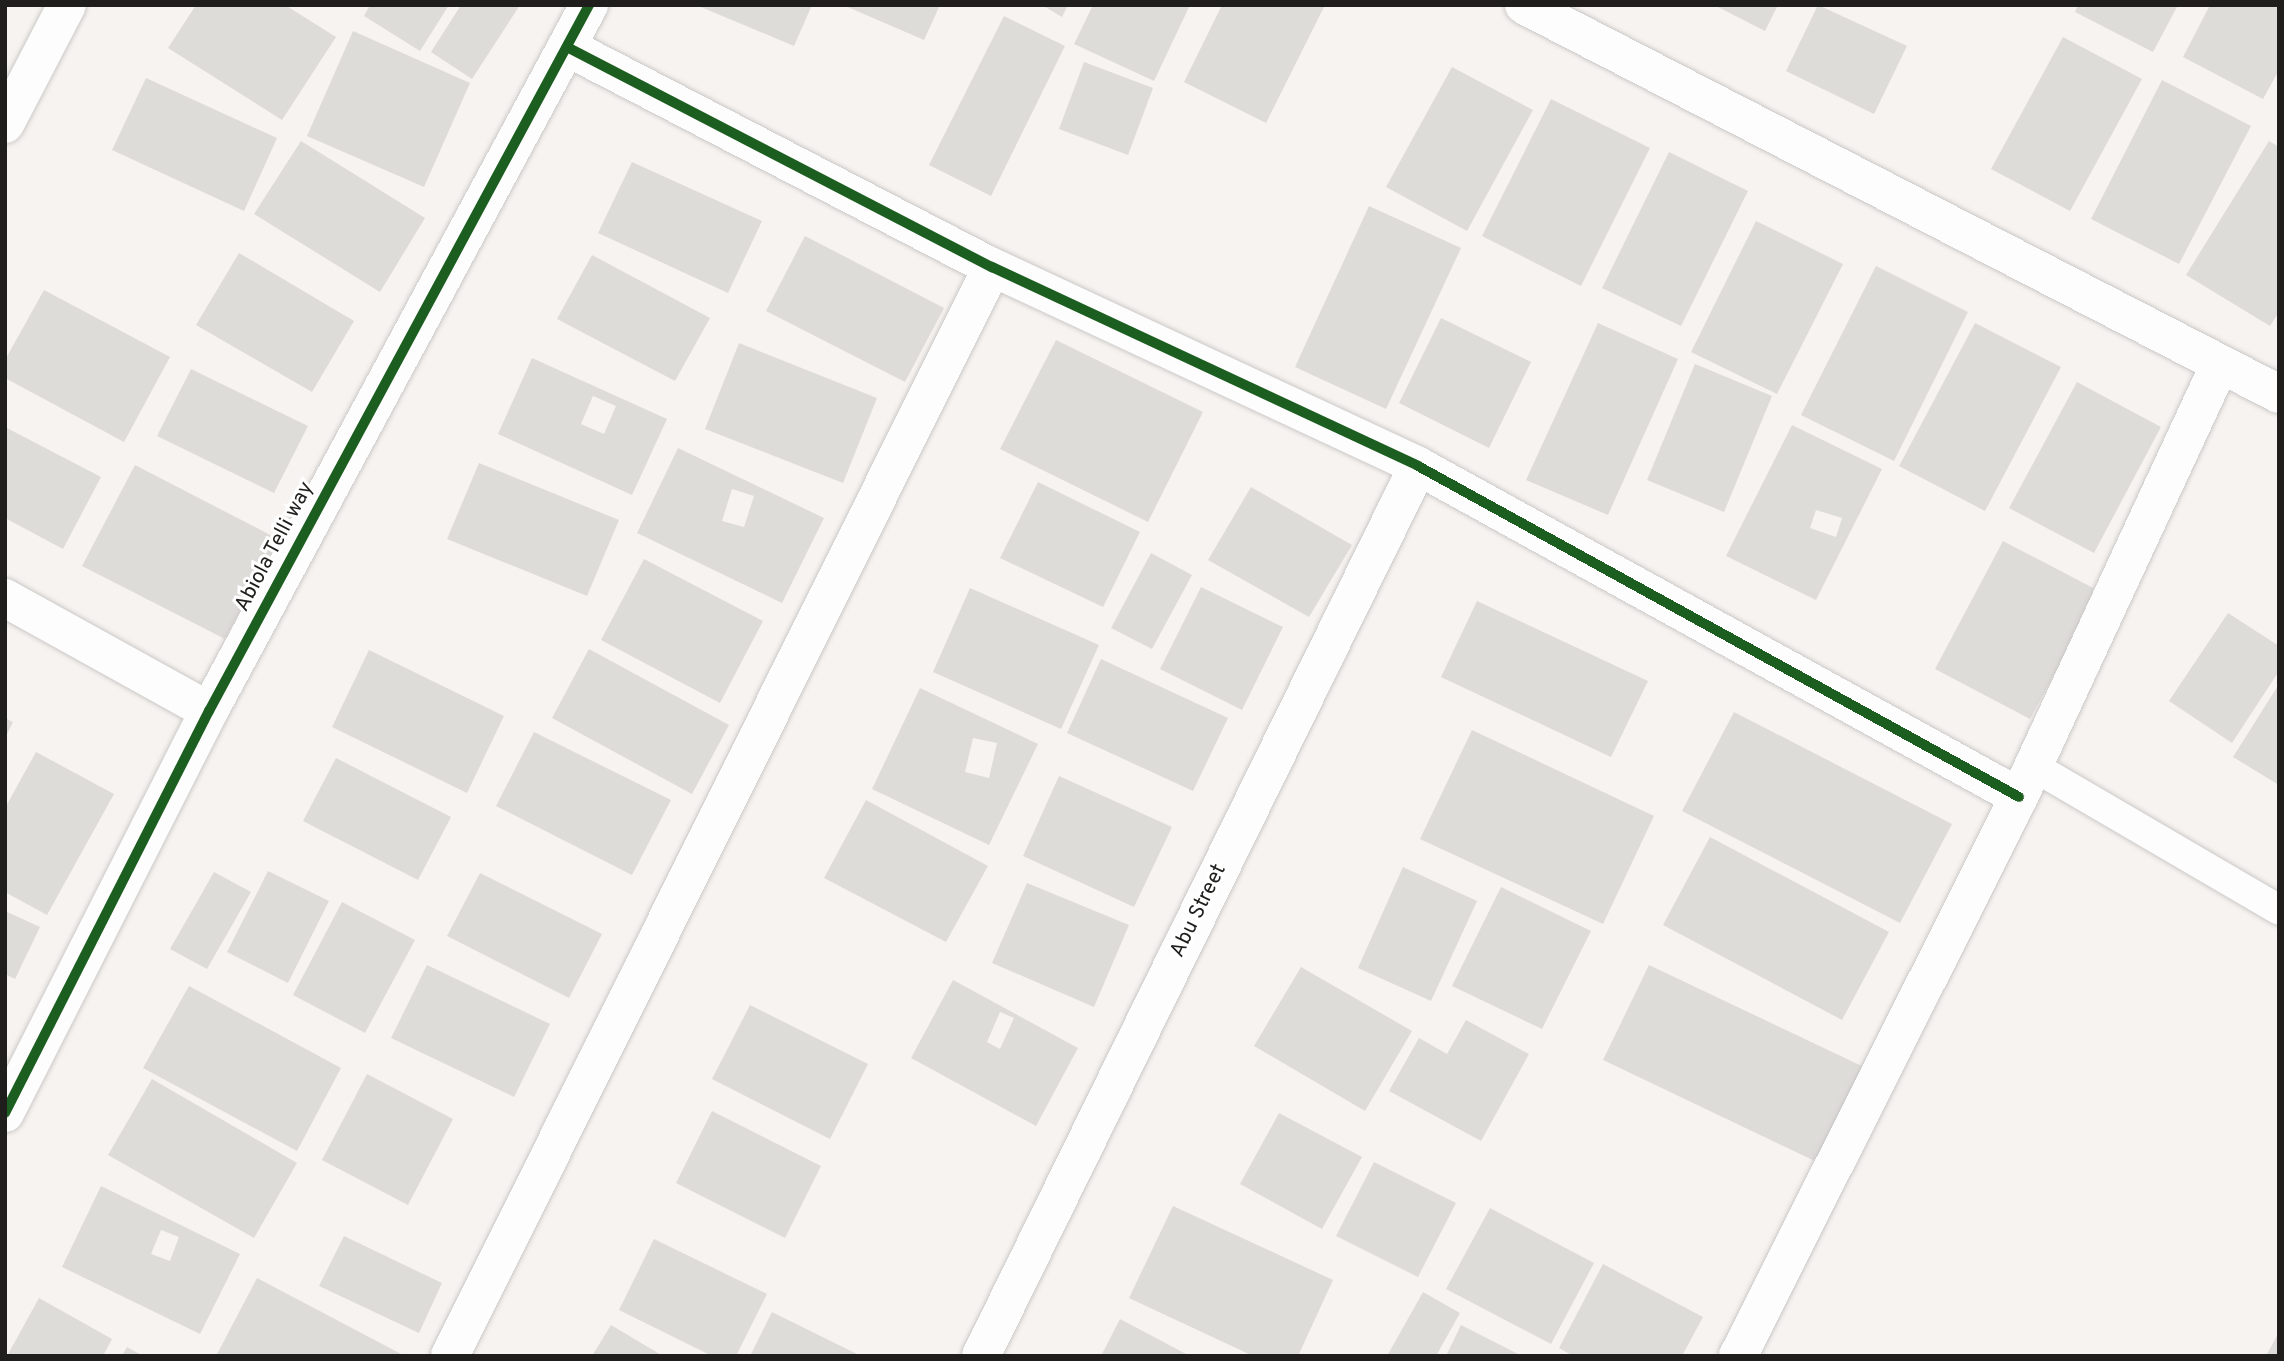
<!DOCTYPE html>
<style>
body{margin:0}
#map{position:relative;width:2284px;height:1361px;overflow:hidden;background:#f6f3f0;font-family:Overpass,sans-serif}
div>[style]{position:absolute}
.building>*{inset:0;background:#dedcd9}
.roads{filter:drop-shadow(0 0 2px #cbc9c7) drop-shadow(0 0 2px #cbc9c7)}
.service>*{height:30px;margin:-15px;padding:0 15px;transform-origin:15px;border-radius:15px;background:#fefdfd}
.minor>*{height:38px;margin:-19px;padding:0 19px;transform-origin:19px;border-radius:19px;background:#fefdfd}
.cycleway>*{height:10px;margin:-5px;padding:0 5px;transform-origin:5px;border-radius:5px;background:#1b5e20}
span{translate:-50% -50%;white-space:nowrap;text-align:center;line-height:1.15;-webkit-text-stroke:6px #fff;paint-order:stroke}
.street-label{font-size:21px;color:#1f1e1c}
.frame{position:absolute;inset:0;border:7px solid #1f1e1c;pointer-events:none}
</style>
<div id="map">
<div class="building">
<div style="clip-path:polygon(196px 5px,285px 5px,336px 37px,282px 120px,168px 48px)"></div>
<div style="clip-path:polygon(370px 5px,449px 5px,420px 51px,364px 16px)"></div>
<div style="clip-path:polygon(461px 5px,520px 5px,472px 79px,431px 52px)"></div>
<div style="clip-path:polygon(696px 5px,812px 5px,794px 46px)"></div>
<div style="clip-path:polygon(843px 5px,940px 5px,924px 40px)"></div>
<div style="clip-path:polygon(1042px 5px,1068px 5px,1062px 17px)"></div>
<div style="clip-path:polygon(1093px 5px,1190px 5px,1154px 81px,1074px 44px)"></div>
<div style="clip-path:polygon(1222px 5px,1325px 5px,1266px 123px,1184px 82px)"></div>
<div style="clip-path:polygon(1714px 5px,1778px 5px,1765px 31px)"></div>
<div style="clip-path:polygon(1818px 5px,1907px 46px,1874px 114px,1786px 71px)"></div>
<div style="clip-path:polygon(2078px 5px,2178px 5px,2153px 52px,2075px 12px)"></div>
<div style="clip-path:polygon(2210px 5px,2279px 5px,2279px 70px,2263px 99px,2183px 57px)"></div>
<div style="clip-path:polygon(1004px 16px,1065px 46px,991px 196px,929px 165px)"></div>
<div style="clip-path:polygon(353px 31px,470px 83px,424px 187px,307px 136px)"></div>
<div style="clip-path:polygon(2063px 37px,2142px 79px,2070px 211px,1991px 169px)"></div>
<div style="clip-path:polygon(1084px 62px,1153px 88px,1128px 155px,1059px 129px)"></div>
<div style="clip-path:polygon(1452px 67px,1533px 110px,1467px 231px,1386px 187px)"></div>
<div style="clip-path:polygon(146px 78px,277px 138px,244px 211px,112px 150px)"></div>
<div style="clip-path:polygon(2162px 80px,2251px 126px,2179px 264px,2091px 219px)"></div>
<div style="clip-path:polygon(1551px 99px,1650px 148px,1581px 286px,1482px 236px)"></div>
<div style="clip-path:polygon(301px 141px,425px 218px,380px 292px,254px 214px)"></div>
<div style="clip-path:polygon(2269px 141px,2279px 147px,2279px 312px,2270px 326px,2186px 275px)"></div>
<div style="clip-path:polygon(1669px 152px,1748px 191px,1681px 326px,1602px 288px)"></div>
<div style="clip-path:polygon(632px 162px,762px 221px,728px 293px,598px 233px)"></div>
<div style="clip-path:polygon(1369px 206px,1461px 248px,1386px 409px,1295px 367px)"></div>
<div style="clip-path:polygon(1756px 221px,1843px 264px,1777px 394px,1691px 352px)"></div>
<div style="clip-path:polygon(805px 236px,944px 308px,905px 382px,766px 311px)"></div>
<div style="clip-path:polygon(239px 253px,354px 321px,312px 392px,196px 325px)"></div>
<div style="clip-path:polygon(592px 255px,710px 318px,675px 381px,557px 319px)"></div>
<div style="clip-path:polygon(1876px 266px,1968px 312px,1894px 461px,1801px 415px)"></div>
<div style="clip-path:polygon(44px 290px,170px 357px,124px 442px,5px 378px,5px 360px)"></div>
<div style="clip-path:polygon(1441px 318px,1531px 362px,1489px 448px,1399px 403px)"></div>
<div style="clip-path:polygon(1598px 323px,1678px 359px,1608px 515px,1526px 480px)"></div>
<div style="clip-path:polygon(1975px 323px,2061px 367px,1985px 511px,1899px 466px)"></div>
<div style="clip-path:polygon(1056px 340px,1203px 412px,1148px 522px,1000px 449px)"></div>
<div style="clip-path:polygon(739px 343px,877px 398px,843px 483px,705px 429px)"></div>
<div style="clip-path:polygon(evenodd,532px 358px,667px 419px,632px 495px,498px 434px,532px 358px,593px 396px,616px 406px,604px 434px,581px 424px,593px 396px)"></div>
<div style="clip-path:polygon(1695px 364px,1772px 396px,1724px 512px,1647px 480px)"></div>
<div style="clip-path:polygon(191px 369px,308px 426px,274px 493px,157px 436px)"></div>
<div style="clip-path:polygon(2077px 382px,2161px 427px,2094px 553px,2009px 508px)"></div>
<div style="clip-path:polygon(evenodd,1792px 425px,1882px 469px,1816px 600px,1726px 556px,1792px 425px,1816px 510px,1842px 518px,1836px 537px,1810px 528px,1816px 510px)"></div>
<div style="clip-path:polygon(5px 427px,101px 477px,63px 549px,5px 518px)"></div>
<div style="clip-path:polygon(evenodd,678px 448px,824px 518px,782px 603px,637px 533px,678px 448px,732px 489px,754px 496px,744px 527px,722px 521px,732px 489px)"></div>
<div style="clip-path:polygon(479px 463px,619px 520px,587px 596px,447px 539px)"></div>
<div style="clip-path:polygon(135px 465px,278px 539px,225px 639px,82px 566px)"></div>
<div style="clip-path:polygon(1038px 482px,1140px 532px,1103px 607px,1000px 558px)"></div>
<div style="clip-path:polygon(1251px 487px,1352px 545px,1309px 617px,1208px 560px)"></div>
<div style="clip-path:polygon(2003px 541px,2099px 591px,2030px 719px,1935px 669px)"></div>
<div style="clip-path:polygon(1151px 553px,1192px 575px,1152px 649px,1111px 628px)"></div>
<div style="clip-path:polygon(644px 559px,763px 621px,720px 703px,601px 640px)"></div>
<div style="clip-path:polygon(1201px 587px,1283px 627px,1242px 710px,1160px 669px)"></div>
<div style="clip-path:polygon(970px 588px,1099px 645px,1061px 729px,933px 672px)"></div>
<div style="clip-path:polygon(1477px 601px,1648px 681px,1611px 757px,1441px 677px)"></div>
<div style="clip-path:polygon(2228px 613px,2279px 646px,2279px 671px,2232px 743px,2169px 701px)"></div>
<div style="clip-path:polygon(589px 649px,729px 725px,692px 794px,552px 718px)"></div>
<div style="clip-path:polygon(369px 650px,504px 716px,467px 793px,332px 727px)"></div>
<div style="clip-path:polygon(1101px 659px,1228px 718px,1193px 791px,1067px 733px)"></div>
<div style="clip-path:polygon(2279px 684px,2279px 785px,2233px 757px)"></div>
<div style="clip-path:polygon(evenodd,920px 688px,1038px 744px,989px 845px,872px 789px,920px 688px,973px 738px,997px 743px,989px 778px,965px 772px,973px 738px)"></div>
<div style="clip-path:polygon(1734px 712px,1952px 824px,1900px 923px,1682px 811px)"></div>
<div style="clip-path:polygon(5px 718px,13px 722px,5px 738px)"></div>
<div style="clip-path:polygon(1472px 730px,1654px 816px,1603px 924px,1420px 839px)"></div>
<div style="clip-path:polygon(534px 732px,671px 800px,632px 875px,496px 806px)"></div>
<div style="clip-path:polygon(36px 752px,114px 794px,47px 915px,5px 892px,5px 808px)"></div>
<div style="clip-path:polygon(336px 758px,451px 817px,418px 880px,303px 821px)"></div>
<div style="clip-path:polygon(1059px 776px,1172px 827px,1134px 907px,1023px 856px)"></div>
<div style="clip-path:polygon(866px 800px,988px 866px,946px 942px,824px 878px)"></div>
<div style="clip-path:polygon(1710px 837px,1889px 932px,1842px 1020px,1663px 925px)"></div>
<div style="clip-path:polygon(1403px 867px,1477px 901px,1431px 1001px,1358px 968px)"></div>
<div style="clip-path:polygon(268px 871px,329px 901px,288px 983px,227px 952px)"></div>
<div style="clip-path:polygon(214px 872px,251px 892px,207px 969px,170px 949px)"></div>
<div style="clip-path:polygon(480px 873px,602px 934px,569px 998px,447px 936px)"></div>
<div style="clip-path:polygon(1027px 883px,1129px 925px,1094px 1007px,992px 963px)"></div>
<div style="clip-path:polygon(1501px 887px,1591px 931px,1542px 1029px,1452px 986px)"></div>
<div style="clip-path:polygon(342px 902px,415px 940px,365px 1033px,293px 995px)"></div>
<div style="clip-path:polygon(5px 911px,40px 927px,15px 979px,5px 974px)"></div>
<div style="clip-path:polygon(427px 965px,550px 1024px,514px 1097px,391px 1038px)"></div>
<div style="clip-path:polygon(1649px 965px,1866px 1068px,1819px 1163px,1603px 1060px)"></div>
<div style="clip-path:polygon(1301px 967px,1412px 1031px,1365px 1111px,1254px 1046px)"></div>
<div style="clip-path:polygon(evenodd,953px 980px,1078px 1048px,1036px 1126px,911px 1058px,953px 980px,1000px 1012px,1014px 1018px,1000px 1049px,987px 1042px,1000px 1012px)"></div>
<div style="clip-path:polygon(189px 986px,341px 1068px,297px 1151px,143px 1068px)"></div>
<div style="clip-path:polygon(750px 1005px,868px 1064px,830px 1139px,712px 1079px)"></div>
<div style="clip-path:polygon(1466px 1020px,1529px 1054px,1481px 1141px,1389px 1091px,1419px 1038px,1447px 1054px)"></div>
<div style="clip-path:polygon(367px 1074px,453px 1119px,408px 1205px,322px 1160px)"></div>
<div style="clip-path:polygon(152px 1079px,297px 1163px,254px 1238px,108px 1155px)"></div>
<div style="clip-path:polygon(712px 1111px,821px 1166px,785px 1238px,676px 1183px)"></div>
<div style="clip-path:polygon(1279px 1113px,1362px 1157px,1322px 1229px,1240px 1184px)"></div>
<div style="clip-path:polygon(1374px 1162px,1456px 1203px,1418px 1277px,1336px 1236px)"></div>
<div style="clip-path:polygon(evenodd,101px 1186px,240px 1254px,200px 1334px,62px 1267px,101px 1186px,161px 1230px,179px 1237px,170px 1261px,151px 1254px,161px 1230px)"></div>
<div style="clip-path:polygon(1173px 1206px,1333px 1280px,1298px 1356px,1253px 1356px,1129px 1298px)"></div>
<div style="clip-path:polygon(1490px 1208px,1594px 1263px,1551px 1344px,1446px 1289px)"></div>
<div style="clip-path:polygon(344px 1236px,442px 1283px,419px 1333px,319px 1286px)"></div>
<div style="clip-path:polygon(654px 1239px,767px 1294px,736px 1356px,712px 1356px,619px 1310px)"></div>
<div style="clip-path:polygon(1603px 1264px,1703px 1317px,1682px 1356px,1573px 1356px,1559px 1348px)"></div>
<div style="clip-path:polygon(257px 1278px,405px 1356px,216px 1356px)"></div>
<div style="clip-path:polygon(1423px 1292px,1460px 1313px,1436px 1356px,1387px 1356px)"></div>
<div style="clip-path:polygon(39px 1298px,112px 1339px,103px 1356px,7px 1356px)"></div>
<div style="clip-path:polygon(772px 1312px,861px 1356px,750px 1356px)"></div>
<div style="clip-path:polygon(1120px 1319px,1190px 1356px,1101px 1356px)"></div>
<div style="clip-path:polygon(611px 1325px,663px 1356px,592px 1356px)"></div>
<div style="clip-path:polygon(1461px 1325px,1522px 1356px,1446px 1356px)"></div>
<div style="clip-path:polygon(2279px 1332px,2279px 1356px,2266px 1356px)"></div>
<div style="clip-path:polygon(127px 1347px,143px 1356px,122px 1356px)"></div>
</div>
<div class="roads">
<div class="service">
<div style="left:2033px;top:766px;width:285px;rotate:30.3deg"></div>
</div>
<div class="minor">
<div style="left:1524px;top:5px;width:849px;rotate:27.26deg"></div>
<div style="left:567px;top:47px;width:479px;rotate:27.4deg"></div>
<div style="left:992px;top:267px;width:470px;rotate:25deg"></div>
<div style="left:1418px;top:466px;width:686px;rotate:28.84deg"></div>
<div style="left:5px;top:124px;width:134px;rotate:-62.5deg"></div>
<div style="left:5px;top:598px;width:233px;rotate:29deg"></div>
<div style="left:5px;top:1113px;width:451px;rotate:-63.1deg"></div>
<div style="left:209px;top:711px;width:802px;rotate:-61.71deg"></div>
<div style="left:450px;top:1356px;width:1216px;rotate:-63.54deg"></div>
<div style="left:981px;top:1356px;width:991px;rotate:-63.85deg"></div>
<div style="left:1738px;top:1356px;width:626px;rotate:-63.31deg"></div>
<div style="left:2019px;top:797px;width:477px;rotate:-65.1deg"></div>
</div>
</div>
<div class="cycleway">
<div style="left:567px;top:47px;width:479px;rotate:27.4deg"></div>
<div style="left:992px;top:267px;width:470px;rotate:25deg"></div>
<div style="left:1418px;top:466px;width:686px;rotate:28.84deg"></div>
<div style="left:5px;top:1113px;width:451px;rotate:-63.1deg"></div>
<div style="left:209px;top:711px;width:802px;rotate:-61.71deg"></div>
</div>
<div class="street-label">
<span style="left:275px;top:547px;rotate:-62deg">Abiola Telli way</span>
<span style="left:1199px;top:911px;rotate:-64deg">Abu Street</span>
</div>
<div class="frame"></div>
</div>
